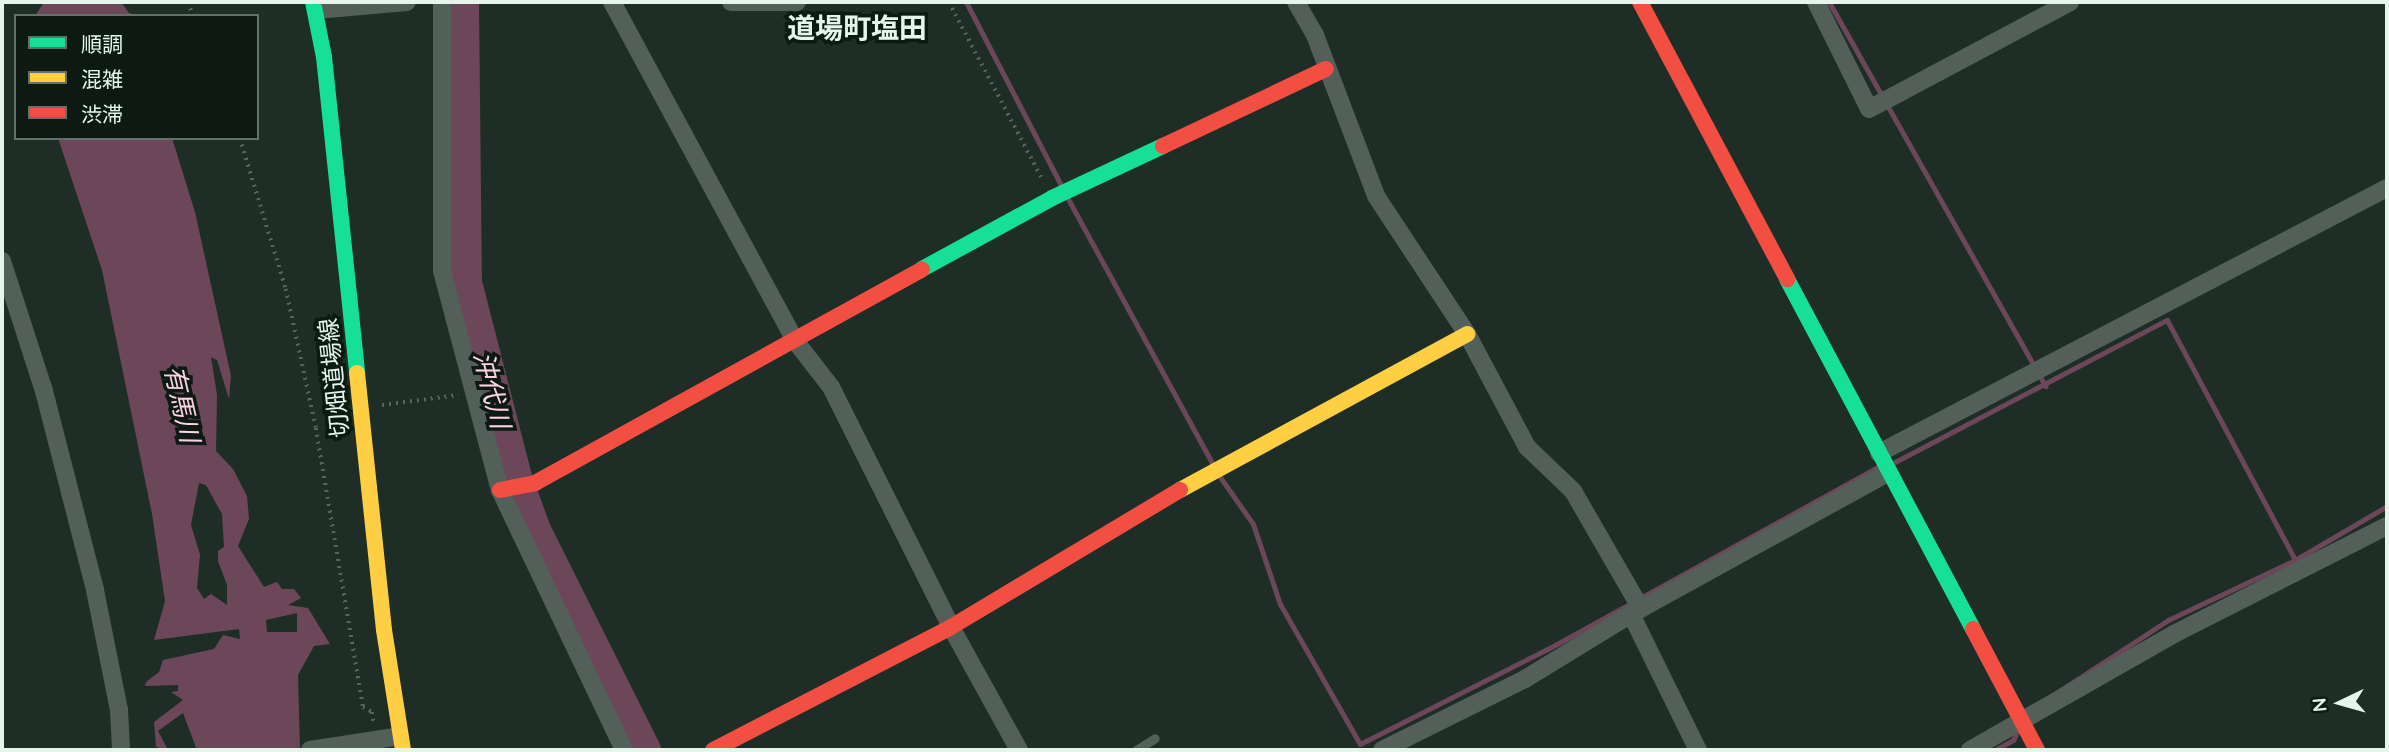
<!DOCTYPE html>
<meta charset="utf-8">
<style>
body{margin:0}
#map{position:relative;width:2389px;height:752px;overflow:hidden;background:#1e2e26;font-family:Quicksand,"Noto Sans JP",sans-serif}
div>[style]{position:absolute}
.water>*{inset:0;background:#6c4759}
.stream>*{height:5px;margin:-2.5px;padding:0 2.5px;transform-origin:2.5px;border-radius:2.5px;background:#6c4759}
.river>*{height:33px;margin:-16.5px;padding:0 16.5px;transform-origin:16.5px;border-radius:16.5px;background:#6c4759}
.path>*{height:3.5px;margin-top:-1.75px;transform-origin:0;background:repeating-linear-gradient(90deg,#57645d 0 2px,transparent 0 7px)}
.lane>*{height:9px;margin:-4.5px;padding:0 4.5px;transform-origin:4.5px;border-radius:4.5px;background:#526059}
.street>*{height:18px;margin:-9px;padding:0 9px;transform-origin:9px;border-radius:9px;background:#526059}
.fast>*{height:16px;margin:-8px;padding:0 8px;transform-origin:8px;border-radius:8px;background:#16e098}
.slow>*{height:16px;margin:-8px;padding:0 8px;transform-origin:8px;border-radius:8px;background:#ffcf43}
.jam>*{height:16px;margin:-8px;padding:0 8px;transform-origin:8px;border-radius:8px;background:#f24e42}
span{translate:-50% -50%;white-space:nowrap;text-align:center;line-height:1.15;-webkit-text-stroke:7px #0d1913;paint-order:stroke}
.street-label{font-size:24px;color:#e5f5ec}
.water-label{font-size:26px;color:#fdd1e4;font-style:italic}
.quarter-label{font-size:28px;color:#e5f5ec;font-weight:700}
.frame{position:absolute;inset:0;border:4px solid #e5f5ec;pointer-events:none}
.legend{position:absolute;left:14px;top:14px;width:245px;height:126px;box-sizing:border-box;background:#0d1913;border:2px solid #63716a;margin:0;padding:9px 12px;list-style:none;font-size:21px;color:#e5f5ec}
.legend li{display:flex;align-items:center;gap:14px;height:35px}
.legend b{width:35px;border:2px solid #63716a}
.north{position:absolute;left:2305px;top:668px;width:70px;height:70px;-webkit-text-stroke:5px #0d1913;paint-order:stroke;rotate:265deg;font-size:19px;font-weight:700;line-height:28px;text-align:center;color:#e5f5ec}
.north::after{content:'';display:block;margin:auto;width:24px;height:32px;background:#e5f5ec;clip-path:polygon(50% 0,100% 100%,50% 72%,0 100%)}
</style>
<div id="map">
<div class="water">
<div style="clip-path:polygon(44px 2px,121px 2px,129px 13px,139px 16px,35px 16px)"></div>
<div style="clip-path:polygon(evenodd,58px 138px,172px 138px,195px 212px,231px 376px,229px 399px,217px 360px,211px 357px,217px 395px,216px 451px,233px 469px,247px 496px,249px 519px,238px 546px,264px 587px,277px 582px,282px 589px,294px 589px,301px 598px,288px 605px,308px 608px,330px 644px,314px 646px,298px 675px,300px 750px,197px 750px,183px 713px,158px 731px,168px 750px,156px 747px,154px 722px,183px 700px,171px 692px,178px 691px,178px 685px,145px 686px,146px 682px,159px 672px,163px 660px,214px 649px,223px 635px,240px 639px,239px 629px,154px 640px,165px 601px,152px 514px,102px 270px,58px 138px,199px 483px,206px 485px,222px 514px,224px 547px,218px 551px,218px 561px,227px 585px,227px 605px,211px 594px,204px 599px,197px 588px,200px 555px,191px 525px,199px 483px,58px 138px,297px 613px,297px 632px,267px 632px,266px 620px,297px 613px)"></div>
</div>
<div class="stream">
<div style="left:966px;top:2px;width:206px;rotate:62.6deg"></div>
<div style="left:1829px;top:2px;width:441px;rotate:60.6deg"></div>
<div style="left:1067px;top:197px;width:305px;rotate:61.4deg"></div>
<div style="left:1893px;top:463px;width:309px;rotate:-27.6deg"></div>
<div style="left:2167px;top:320px;width:272px;rotate:61.9deg"></div>
<div style="left:1220px;top:477px;width:57px;rotate:54.9deg"></div>
<div style="left:1253px;top:524px;width:84px;rotate:71.4deg"></div>
<div style="left:1280px;top:604px;width:161px;rotate:60.3deg"></div>
<div style="left:1360px;top:744px;width:221px;rotate:-26.9deg"></div>
<div style="left:1557px;top:644px;width:369px;rotate:-28.9deg"></div>
<div style="left:2027px;top:712px;width:168px;rotate:-33.1deg"></div>
<div style="left:2168px;top:620px;width:140px;rotate:-25.3deg"></div>
<div style="left:2295px;top:560px;width:107px;rotate:-30.4deg"></div>
<div style="left:1995px;top:750px;width:21px;rotate:-29deg"></div>
<div style="left:2013px;top:740px;width:11px;rotate:-63deg"></div>
</div>
<div class="river">
<div style="left:462px;top:2px;width:280px;rotate:89.4deg"></div>
<div style="left:465px;top:282px;width:201px;rotate:75.6deg"></div>
<div style="left:515px;top:477px;width:56px;rotate:70.3deg"></div>
<div style="left:534px;top:530px;width:246px;rotate:63.4deg"></div>
</div>
<div class="path">
<div style="left:188px;top:2px;width:15px;rotate:70deg"></div>
<div style="left:949px;top:2px;width:201px;rotate:62.2deg"></div>
<div style="left:240px;top:138px;width:158px;rotate:73.1deg"></div>
<div style="left:286px;top:289px;width:142px;rotate:77.8deg"></div>
<div style="left:316px;top:428px;width:283px;rotate:80.4deg"></div>
<div style="left:363px;top:707px;width:10px;rotate:29deg"></div>
<div style="left:372px;top:712px;width:12px;rotate:81deg"></div>
<div style="left:382px;top:405px;width:77px;rotate:-7.5deg"></div>
</div>
<div class="lane">
<div style="left:1136px;top:750px;width:22px;rotate:-32deg"></div>
</div>
<div class="street">
<div style="left:442px;top:2px;width:269px;rotate:90deg"></div>
<div style="left:442px;top:271px;width:227px;rotate:75.2deg"></div>
<div style="left:500px;top:490px;width:288px;rotate:64.5deg"></div>
<div style="left:612px;top:2px;width:387px;rotate:61.6deg"></div>
<div style="left:796px;top:342px;width:57px;rotate:52.1deg"></div>
<div style="left:831px;top:387px;width:268px;rotate:63.4deg"></div>
<div style="left:951px;top:627px;width:141px;rotate:61.1deg"></div>
<div style="left:731px;top:2px;width:66px"></div>
<div style="left:1296px;top:2px;width:38px;rotate:60deg"></div>
<div style="left:1315px;top:35px;width:172px;rotate:69.2deg"></div>
<div style="left:1376px;top:196px;width:165px;rotate:56.6deg"></div>
<div style="left:1467px;top:334px;width:128px;rotate:62deg"></div>
<div style="left:1527px;top:447px;width:64px;rotate:43.7deg"></div>
<div style="left:1573px;top:491px;width:136px;rotate:60deg"></div>
<div style="left:1816px;top:2px;width:119px;rotate:63.6deg"></div>
<div style="left:1869px;top:109px;width:228px;rotate:-28deg"></div>
<div style="left:316px;top:10px;width:91px;rotate:-5deg"></div>
<div style="left:2px;top:261px;width:137px;rotate:72.1deg"></div>
<div style="left:44px;top:391px;width:205px;rotate:75.6deg"></div>
<div style="left:95px;top:590px;width:122px;rotate:78.7deg"></div>
<div style="left:119px;top:710px;width:40px;rotate:87.1deg"></div>
<div style="left:1879px;top:453px;width:573px;rotate:-27.55deg"></div>
<div style="left:1631px;top:614px;width:152px;rotate:63.8deg"></div>
<div style="left:310px;top:750px;width:91px;rotate:-8.8deg"></div>
<div style="left:1382px;top:750px;width:160px;rotate:-26.4deg"></div>
<div style="left:1525px;top:679px;width:124px;rotate:-31.5deg"></div>
<div style="left:1631px;top:614px;width:294px;rotate:-28.8deg"></div>
<div style="left:1970px;top:750px;width:235px;rotate:-29.6deg"></div>
<div style="left:2174px;top:634px;width:239px;rotate:-26.9deg"></div>
</div>
<div class="fast">
<div style="left:313px;top:2px;width:56px;rotate:78.7deg"></div>
<div style="left:324px;top:57px;width:318px;rotate:84deg"></div>
<div style="left:922px;top:269px;width:148px;rotate:-28.6deg"></div>
<div style="left:1052px;top:198px;width:123px;rotate:-25.1deg"></div>
<div style="left:1787px;top:279px;width:396px;rotate:62deg"></div>
</div>
<div class="slow">
<div style="left:357px;top:373px;width:258px;rotate:84deg"></div>
<div style="left:384px;top:630px;width:121px;rotate:81deg"></div>
<div style="left:1180px;top:490px;width:327px;rotate:-28.5deg"></div>
</div>
<div class="jam">
<div style="left:1640px;top:2px;width:314px;rotate:62deg"></div>
<div style="left:1163px;top:146px;width:180px;rotate:-25.3deg"></div>
<div style="left:500px;top:490px;width:36px;rotate:-11deg"></div>
<div style="left:535px;top:483px;width:442px;rotate:-28.9deg"></div>
<div style="left:1973px;top:629px;width:137px;rotate:62.1deg"></div>
<div style="left:713px;top:750px;width:268px;rotate:-27.3deg"></div>
<div style="left:951px;top:627px;width:267px;rotate:-30.9deg"></div>
</div>
<div class="street-label">
<span style="left:334px;top:378px;rotate:-96deg">切畑道場線</span>
</div>
<div class="water-label">
<span style="left:492px;top:390px;rotate:76deg">沖代川</span>
<span style="left:182px;top:404px;rotate:77deg">有馬川</span>
</div>
<div class="quarter-label">
<span style="left:857px;top:28px">道場町塩田</span>
</div>
<div class="frame"></div>
<ul class="legend">
<li><b style="height:9px;background:#16e098"></b>順調</li>
<li><b style="height:9px;background:#ffcf43"></b>混雑</li>
<li><b style="height:9px;background:#f24e42"></b>渋滞</li>
</ul>
<div class="north">N</div>
</div>
